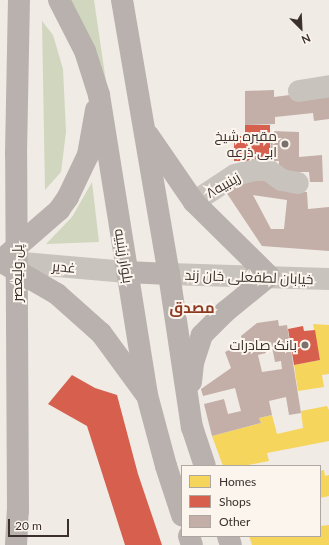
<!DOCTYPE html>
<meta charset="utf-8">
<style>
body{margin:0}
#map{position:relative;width:329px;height:545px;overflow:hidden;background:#f0ebe5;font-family:Lato,Cairo,sans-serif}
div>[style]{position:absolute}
.green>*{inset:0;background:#d1d6bf}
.homes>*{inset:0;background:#f6d55c}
.shops>*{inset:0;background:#d6604d}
.building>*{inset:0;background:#c3afa7}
.minor>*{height:22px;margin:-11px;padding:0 11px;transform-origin:11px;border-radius:11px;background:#c9c3be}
.major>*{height:22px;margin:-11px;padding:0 11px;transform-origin:11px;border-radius:11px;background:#b8b1ad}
.major-bridge>*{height:22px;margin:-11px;padding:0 11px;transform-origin:11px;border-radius:11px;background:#b8b1ad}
.dots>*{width:11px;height:11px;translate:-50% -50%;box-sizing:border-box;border:2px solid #fbf5ee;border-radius:50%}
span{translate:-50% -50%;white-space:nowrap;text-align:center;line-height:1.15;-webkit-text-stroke:4px #fbf5ee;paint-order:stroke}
.poi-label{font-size:14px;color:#3b302b}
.right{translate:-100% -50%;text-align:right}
.street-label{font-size:14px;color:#3b302b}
.neighbourhood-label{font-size:15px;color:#8c3b22;font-weight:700}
.legend{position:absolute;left:181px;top:465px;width:140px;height:72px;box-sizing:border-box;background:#fbf5ee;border:1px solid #aea6a0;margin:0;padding:5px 7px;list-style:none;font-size:12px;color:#3b302b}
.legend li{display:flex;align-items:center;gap:8px;height:20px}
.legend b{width:20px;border:1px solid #aea6a0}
.north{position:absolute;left:281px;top:8px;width:40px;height:40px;-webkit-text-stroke:3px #fbf5ee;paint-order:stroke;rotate:156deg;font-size:11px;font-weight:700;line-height:16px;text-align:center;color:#3b302b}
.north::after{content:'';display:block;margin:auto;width:14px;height:18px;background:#3b302b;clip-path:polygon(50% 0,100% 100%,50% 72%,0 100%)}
.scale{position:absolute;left:8px;top:519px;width:61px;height:18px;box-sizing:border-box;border:2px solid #3b302b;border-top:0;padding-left:5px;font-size:12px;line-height:14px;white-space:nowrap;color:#3b302b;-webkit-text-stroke:3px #fbf5ee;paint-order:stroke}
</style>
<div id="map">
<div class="green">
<div style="clip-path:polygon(67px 0,94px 0,106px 82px)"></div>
<div style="clip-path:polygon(42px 21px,53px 35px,63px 69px,66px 132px,61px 172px,45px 190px)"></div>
<div style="clip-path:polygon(92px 182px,99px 242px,46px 244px,72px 217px)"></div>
</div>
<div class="homes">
<div style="clip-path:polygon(313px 324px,329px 325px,329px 374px,322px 375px,324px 387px,298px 391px,294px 365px,320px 360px)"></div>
<div style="clip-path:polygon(327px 406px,329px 410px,329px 441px,267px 453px,269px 461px,243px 466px,223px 466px,212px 436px,261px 423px,259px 418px,272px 415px,277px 434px,303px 428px,301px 411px)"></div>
<div style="clip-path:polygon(324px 470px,325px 476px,329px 475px,329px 496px,320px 498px,320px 471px)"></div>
<div style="clip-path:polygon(329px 525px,329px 545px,252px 545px,249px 536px,320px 536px,320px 526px)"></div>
</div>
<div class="shops">
<div style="clip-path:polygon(245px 125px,270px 125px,270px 161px,234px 161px,234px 136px,245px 136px)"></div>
<div style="clip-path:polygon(303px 326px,304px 331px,315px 330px,320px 360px,294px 365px,288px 329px)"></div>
<div style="clip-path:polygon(72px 375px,95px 388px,117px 395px,138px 474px,162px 545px,125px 545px,87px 426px,48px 404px)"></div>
</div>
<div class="building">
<div style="clip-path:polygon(274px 90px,274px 97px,329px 90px,329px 119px,314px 121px,313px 113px,275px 117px,275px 124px,245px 125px,245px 91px)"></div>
<div style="clip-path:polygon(271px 131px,299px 132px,299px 157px,322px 155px,323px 182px,310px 182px,309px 172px,279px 172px,279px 161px,270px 161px)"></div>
<div style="clip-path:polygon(evenodd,253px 179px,269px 180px,288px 191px,307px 192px,308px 209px,329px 207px,329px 251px,262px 246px,226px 192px,253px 179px,253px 195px,287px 200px,284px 229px,271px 229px,253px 195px)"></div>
<div style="clip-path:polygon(evenodd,278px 320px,279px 326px,287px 325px,301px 413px,289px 415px,286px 397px,269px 401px,272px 415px,259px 418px,261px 423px,212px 436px,204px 404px,224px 399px,228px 414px,241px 411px,235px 388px,203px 396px,201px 389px,231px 368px,225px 352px,243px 343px,241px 336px,257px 323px,278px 320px,271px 342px,275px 362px,281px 361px,282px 369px,262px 372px,258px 355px,266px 353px,265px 344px,271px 342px)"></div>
</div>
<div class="minor">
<div style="left:299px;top:91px;width:30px;rotate:-9deg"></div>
<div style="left:194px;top:202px;width:49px;rotate:-33.4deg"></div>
<div style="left:235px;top:175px;width:21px;rotate:-14deg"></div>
<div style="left:255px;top:170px;width:13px"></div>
<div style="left:268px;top:170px;width:17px;rotate:36deg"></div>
<div style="left:282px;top:180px;width:16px;rotate:11deg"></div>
<div style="left:0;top:261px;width:127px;rotate:5deg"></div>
<div style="left:169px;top:274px;width:160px;rotate:1.8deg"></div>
</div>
<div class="major">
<div style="left:59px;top:0;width:57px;rotate:63deg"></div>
<div style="left:85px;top:51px;width:46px;rotate:72.3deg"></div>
<div style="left:99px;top:95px;width:304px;rotate:80.9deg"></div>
<div style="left:147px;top:395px;width:73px;rotate:75deg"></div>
<div style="left:166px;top:466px;width:52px;rotate:71.9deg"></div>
<div style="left:122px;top:0;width:278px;rotate:80.3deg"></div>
<div style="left:169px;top:274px;width:155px;rotate:81.5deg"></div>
<div style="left:192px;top:427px;width:41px;rotate:71.6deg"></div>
<div style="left:148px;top:135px;width:81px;rotate:55.5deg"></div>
<div style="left:194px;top:202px;width:105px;rotate:44.6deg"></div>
<div style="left:269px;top:276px;width:57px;rotate:140.7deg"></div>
<div style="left:225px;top:312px;width:33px;rotate:135deg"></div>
<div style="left:202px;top:335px;width:29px;rotate:108deg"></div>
<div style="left:193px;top:363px;width:19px;rotate:96deg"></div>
<div style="left:5px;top:257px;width:72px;rotate:-41deg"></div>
<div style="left:59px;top:210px;width:16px;rotate:-55deg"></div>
<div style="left:68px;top:197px;width:47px;rotate:-64.5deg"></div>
<div style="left:88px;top:155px;width:46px;rotate:-79.9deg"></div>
<div style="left:0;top:261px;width:66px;rotate:30.1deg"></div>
<div style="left:57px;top:294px;width:59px;rotate:41.6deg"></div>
<div style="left:101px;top:333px;width:74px;rotate:53.7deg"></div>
<div style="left:127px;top:272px;width:42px;rotate:2.7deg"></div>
<div style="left:189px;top:536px;width:9px;rotate:72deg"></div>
<div style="left:228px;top:536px;width:9px;rotate:72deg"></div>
</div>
<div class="major-bridge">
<div style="left:16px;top:545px;width:34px;rotate:-87deg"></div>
<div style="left:18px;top:511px;width:357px;rotate:-90.3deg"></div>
<div style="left:16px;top:154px;width:154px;rotate:-88.9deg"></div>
</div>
<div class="dots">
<div style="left:285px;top:144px;background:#7a716c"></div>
<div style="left:305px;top:345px;background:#7a716c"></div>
</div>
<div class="poi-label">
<span class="right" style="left:277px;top:144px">مقبره شیخ<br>ابی ذرعه</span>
<span class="right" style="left:297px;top:345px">بانک صادرات</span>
</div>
<div class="street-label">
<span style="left:223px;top:185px;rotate:-30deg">زینبیه۸</span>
<span style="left:124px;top:256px;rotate:81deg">بلوار زینبیه</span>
<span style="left:64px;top:267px;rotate:5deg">غدیر</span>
<span style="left:17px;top:273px;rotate:-90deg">پل ولیعصر</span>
<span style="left:249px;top:277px;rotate:2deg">خیابان لطفعلی خان زند</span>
</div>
<div class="neighbourhood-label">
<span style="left:192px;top:308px">مصدق</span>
</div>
<ul class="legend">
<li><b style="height:11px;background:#f6d55c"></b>Homes</li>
<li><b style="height:11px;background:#d6604d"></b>Shops</li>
<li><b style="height:11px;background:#c3afa7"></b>Other</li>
</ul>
<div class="north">N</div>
<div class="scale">20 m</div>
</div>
